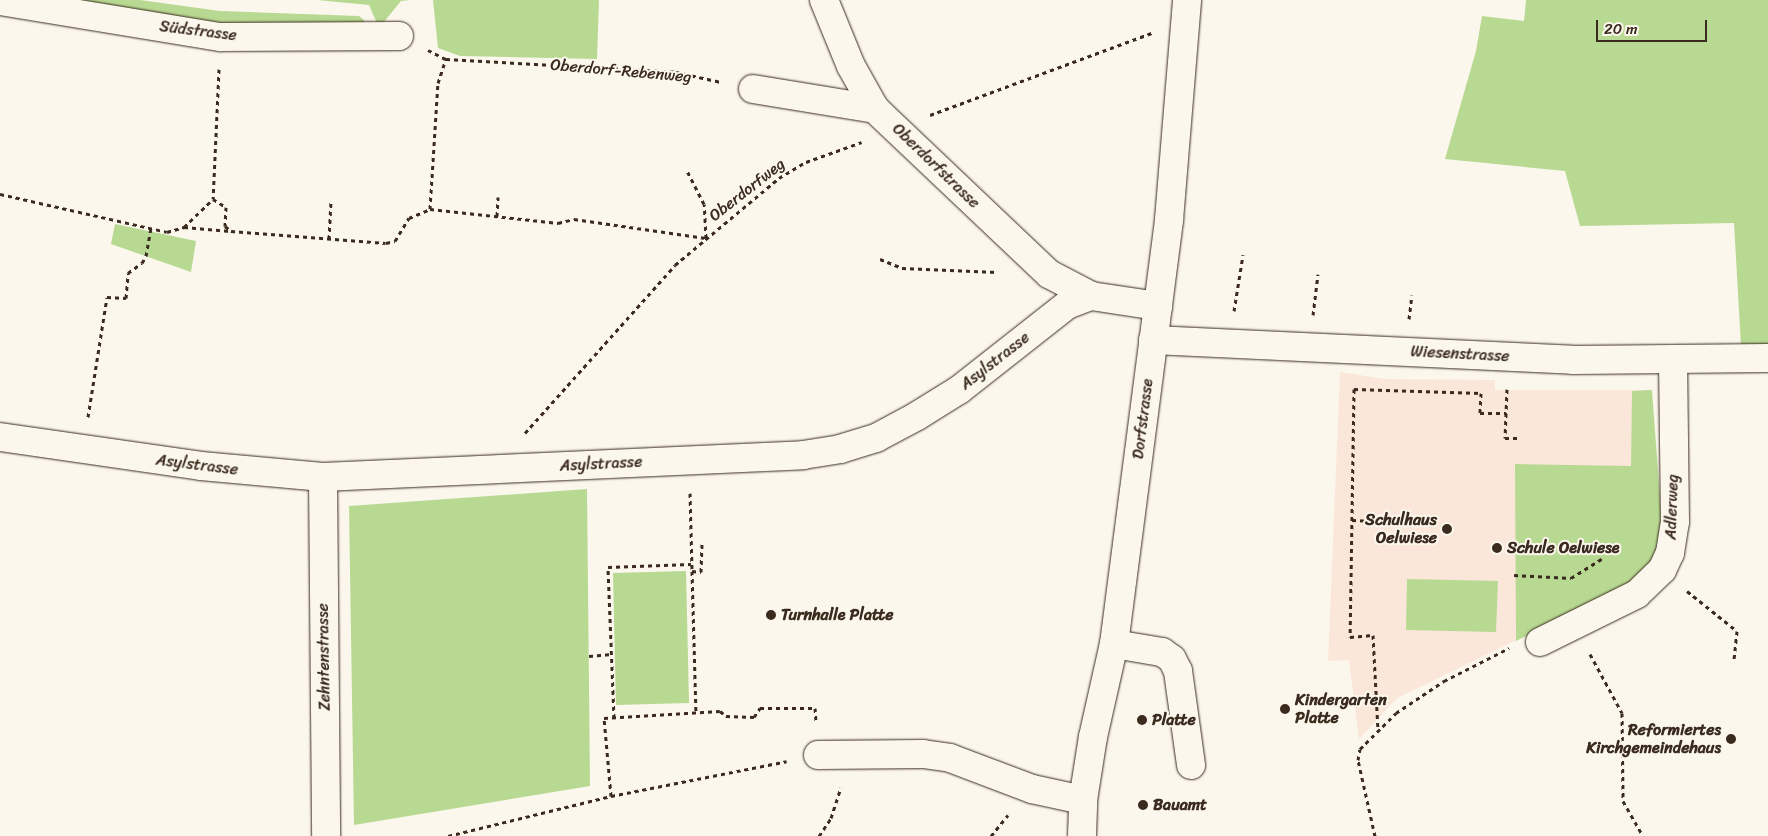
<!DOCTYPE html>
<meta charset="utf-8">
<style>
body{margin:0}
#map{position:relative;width:1768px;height:836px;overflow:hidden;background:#fbf7ec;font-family:Sriracha,sans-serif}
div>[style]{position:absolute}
.built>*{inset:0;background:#fbe7da}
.green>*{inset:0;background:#b8d992}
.path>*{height:3px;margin-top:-1.5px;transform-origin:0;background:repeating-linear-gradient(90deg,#3b2a1e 0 4px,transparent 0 8px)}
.roads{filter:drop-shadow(0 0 1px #3b2a1e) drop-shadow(0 0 1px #3b2a1e)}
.minor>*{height:28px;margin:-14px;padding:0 14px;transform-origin:14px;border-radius:14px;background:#fbf7ec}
.dots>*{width:14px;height:14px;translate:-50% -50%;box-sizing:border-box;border:2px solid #fbf7ec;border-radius:50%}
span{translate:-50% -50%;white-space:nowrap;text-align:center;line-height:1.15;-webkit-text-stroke:4px #fbf7ec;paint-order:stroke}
.street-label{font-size:16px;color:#3b2a1e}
.poi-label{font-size:16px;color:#3b2a1e;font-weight:700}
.right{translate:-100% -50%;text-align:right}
.left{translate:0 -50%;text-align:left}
.scale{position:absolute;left:1596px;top:20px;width:111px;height:22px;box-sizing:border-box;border:2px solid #3b2a1e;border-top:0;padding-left:6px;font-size:15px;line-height:18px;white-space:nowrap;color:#3b2a1e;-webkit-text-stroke:4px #fbf7ec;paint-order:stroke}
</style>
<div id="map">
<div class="built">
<div style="clip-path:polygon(1340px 372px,1385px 379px,1495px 380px,1495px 390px,1652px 390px,1636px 582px,1397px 698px,1359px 739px,1349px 660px,1328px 661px)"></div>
</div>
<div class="green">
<div style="clip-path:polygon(56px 0,140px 0,220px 11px,359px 16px,364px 20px,363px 28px,221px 25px)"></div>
<div style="clip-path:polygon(317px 0,410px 0,401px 1px,379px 28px,369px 5px)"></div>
<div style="clip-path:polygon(433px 0,599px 0,597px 59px,460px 56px,438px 48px)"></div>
<div style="clip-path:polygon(1526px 0,1768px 0,1768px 345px,1741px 346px,1734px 223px,1580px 226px,1565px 171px,1445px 159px,1476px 51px,1482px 16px,1524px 21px)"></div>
<div style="clip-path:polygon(115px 224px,196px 241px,191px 272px,111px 244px)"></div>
<div style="clip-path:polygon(1652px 390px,1662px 525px,1658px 556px,1636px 582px,1516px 641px,1515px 464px,1631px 466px,1632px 391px)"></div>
<div style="clip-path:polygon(587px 489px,590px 786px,354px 825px,349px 506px)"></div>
<div style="clip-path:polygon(686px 571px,689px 703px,616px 705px,613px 573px)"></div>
<div style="clip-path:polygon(1407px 579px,1498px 581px,1496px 632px,1406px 630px)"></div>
</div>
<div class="path">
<div style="left:428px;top:50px;width:20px;rotate:27deg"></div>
<div style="left:446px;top:59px;width:230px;rotate:3.2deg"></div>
<div style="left:676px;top:72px;width:46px;rotate:12.5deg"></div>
<div style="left:219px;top:69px;width:130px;rotate:92.6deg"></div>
<div style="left:213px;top:199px;width:15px;rotate:32deg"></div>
<div style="left:226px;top:207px;width:19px;rotate:93deg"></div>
<div style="left:225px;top:226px;width:8px;rotate:40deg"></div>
<div style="left:231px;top:231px;width:155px;rotate:4.4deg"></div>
<div style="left:386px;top:243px;width:9px;rotate:-13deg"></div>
<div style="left:395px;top:241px;width:27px;rotate:-59deg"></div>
<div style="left:409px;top:218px;width:23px;rotate:-23deg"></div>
<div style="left:430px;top:209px;width:129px;rotate:6.2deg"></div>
<div style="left:558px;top:223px;width:16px;rotate:-14deg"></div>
<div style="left:574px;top:219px;width:133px;rotate:8.2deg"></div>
<div style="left:706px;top:238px;width:34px;rotate:-93deg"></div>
<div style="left:704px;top:204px;width:37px;rotate:-117deg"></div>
<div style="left:930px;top:115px;width:237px;rotate:-20.3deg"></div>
<div style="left:0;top:194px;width:171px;rotate:12.8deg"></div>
<div style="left:167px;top:232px;width:18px;rotate:-16deg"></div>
<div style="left:184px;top:227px;width:40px;rotate:-44deg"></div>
<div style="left:430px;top:209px;width:126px;rotate:-86.4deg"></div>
<div style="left:438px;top:83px;width:25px;rotate:-72deg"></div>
<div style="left:497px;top:216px;width:19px;rotate:-87deg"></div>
<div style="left:184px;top:227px;width:46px;rotate:5deg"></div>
<div style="left:329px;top:239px;width:38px;rotate:-87deg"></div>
<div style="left:880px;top:259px;width:24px;rotate:22deg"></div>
<div style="left:902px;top:268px;width:95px;rotate:2.4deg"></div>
<div style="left:1234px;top:311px;width:57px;rotate:-80.9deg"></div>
<div style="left:1313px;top:315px;width:41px;rotate:-83deg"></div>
<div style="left:1409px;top:319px;width:24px;rotate:-83deg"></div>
<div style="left:1354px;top:389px;width:248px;rotate:90.9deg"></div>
<div style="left:1350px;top:637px;width:23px;rotate:-5deg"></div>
<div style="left:1373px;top:635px;width:95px;rotate:87deg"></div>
<div style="left:1354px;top:389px;width:127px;rotate:1.8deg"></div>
<div style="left:1481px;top:393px;width:20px;rotate:93deg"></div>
<div style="left:1480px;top:413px;width:26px"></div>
<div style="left:1507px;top:389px;width:49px;rotate:92.3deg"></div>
<div style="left:1505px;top:438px;width:12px"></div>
<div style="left:88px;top:417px;width:121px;rotate:-81deg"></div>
<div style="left:107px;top:297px;width:19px;rotate:3deg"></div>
<div style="left:126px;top:298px;width:25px;rotate:-85deg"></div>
<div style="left:128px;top:273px;width:17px;rotate:-36deg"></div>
<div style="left:142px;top:263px;width:8px;rotate:-60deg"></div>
<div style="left:146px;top:256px;width:28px;rotate:-80deg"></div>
<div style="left:525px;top:433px;width:225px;rotate:-48.2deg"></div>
<div style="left:675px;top:265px;width:136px;rotate:-39.9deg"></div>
<div style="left:779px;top:178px;width:31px;rotate:-31deg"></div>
<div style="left:806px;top:162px;width:59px;rotate:-19.7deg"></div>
<div style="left:690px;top:493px;width:78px;rotate:88.5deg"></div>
<div style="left:692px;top:571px;width:9px;rotate:6deg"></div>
<div style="left:701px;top:572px;width:28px;rotate:-88deg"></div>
<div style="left:1352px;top:520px;width:44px;rotate:2.6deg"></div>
<div style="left:692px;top:571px;width:142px;rotate:88.4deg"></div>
<div style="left:1514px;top:575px;width:57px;rotate:3deg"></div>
<div style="left:1571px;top:578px;width:38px;rotate:-32deg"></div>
<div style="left:1687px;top:591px;width:64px;rotate:38.7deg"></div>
<div style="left:1737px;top:631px;width:28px;rotate:96deg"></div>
<div style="left:1590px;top:654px;width:67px;rotate:61.5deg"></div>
<div style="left:1622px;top:713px;width:88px;rotate:89.3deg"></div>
<div style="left:1623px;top:801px;width:40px;rotate:60.3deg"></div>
<div style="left:589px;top:656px;width:23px;rotate:-5deg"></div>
<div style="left:614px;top:718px;width:151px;rotate:-92.3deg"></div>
<div style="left:608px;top:567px;width:83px;rotate:-2.1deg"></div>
<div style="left:611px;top:796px;width:78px;rotate:-95.1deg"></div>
<div style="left:604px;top:718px;width:116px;rotate:-3.5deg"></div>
<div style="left:720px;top:711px;width:8px;rotate:40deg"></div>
<div style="left:726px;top:716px;width:28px;rotate:2deg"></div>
<div style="left:754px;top:717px;width:11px;rotate:-56deg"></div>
<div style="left:760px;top:708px;width:55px"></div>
<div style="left:815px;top:708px;width:14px;rotate:86deg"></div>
<div style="left:448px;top:836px;width:168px;rotate:-13.8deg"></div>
<div style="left:611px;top:796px;width:179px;rotate:-11.2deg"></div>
<div style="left:819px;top:836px;width:22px;rotate:-56deg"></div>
<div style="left:831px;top:818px;width:32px;rotate:-72deg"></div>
<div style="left:991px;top:836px;width:27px;rotate:-51deg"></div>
<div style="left:1375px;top:836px;width:78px;rotate:-102.6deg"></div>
<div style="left:1358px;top:760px;width:11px;rotate:-80deg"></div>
<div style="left:1360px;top:749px;width:51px;rotate:-45deg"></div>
<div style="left:1396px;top:713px;width:58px;rotate:-33.7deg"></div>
<div style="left:1444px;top:681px;width:73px;rotate:-26.9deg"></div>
</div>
<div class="roads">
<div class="minor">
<div style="left:824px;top:0;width:71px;rotate:67.8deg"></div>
<div style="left:851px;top:66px;width:49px;rotate:60.8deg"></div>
<div style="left:875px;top:109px;width:240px;rotate:43.5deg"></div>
<div style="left:1049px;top:274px;width:47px;rotate:27.6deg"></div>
<div style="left:0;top:1px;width:224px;rotate:9.3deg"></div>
<div style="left:221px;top:37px;width:178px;rotate:-0.3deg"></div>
<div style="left:753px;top:89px;width:124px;rotate:9.3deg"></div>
<div style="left:1153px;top:340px;width:420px;rotate:2.7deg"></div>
<div style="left:1573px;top:360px;width:195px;rotate:-0.6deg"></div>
<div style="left:0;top:437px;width:203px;rotate:8.2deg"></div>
<div style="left:201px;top:466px;width:122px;rotate:5.2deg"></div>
<div style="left:323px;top:477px;width:481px;rotate:-2.6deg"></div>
<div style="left:803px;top:455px;width:37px;rotate:-9deg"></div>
<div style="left:840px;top:449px;width:38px;rotate:-17deg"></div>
<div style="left:876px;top:438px;width:47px;rotate:-28.2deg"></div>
<div style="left:917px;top:416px;width:49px;rotate:-31.8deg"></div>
<div style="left:959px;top:390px;width:137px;rotate:-38.2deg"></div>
<div style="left:1067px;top:305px;width:26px;rotate:-21deg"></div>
<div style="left:1091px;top:296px;width:68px;rotate:8.5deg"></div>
<div style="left:323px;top:477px;width:359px;rotate:89.5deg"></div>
<div style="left:1540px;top:642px;width:108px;rotate:-26.3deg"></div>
<div style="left:1637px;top:594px;width:35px;rotate:-44deg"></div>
<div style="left:1662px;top:570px;width:19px;rotate:-65deg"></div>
<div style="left:1670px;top:553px;width:31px;rotate:-81deg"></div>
<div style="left:1675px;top:522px;width:162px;rotate:-90.7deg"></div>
<div style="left:1114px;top:644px;width:49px;rotate:9.5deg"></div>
<div style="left:1162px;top:652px;width:12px;rotate:35deg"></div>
<div style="left:1172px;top:659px;width:13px;rotate:63deg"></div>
<div style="left:1178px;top:671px;width:95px;rotate:82.1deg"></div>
<div style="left:818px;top:755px;width:105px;rotate:-0.5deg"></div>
<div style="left:923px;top:754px;width:27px;rotate:8deg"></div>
<div style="left:950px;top:758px;width:88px;rotate:20.7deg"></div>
<div style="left:1032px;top:789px;width:52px;rotate:12.2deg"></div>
<div style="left:1082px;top:836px;width:36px;rotate:-88deg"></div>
<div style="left:1083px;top:800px;width:64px;rotate:-81deg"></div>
<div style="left:1093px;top:737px;width:95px;rotate:-77.3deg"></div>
<div style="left:1114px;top:644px;width:428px;rotate:-82.6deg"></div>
<div style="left:1169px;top:220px;width:221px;rotate:-85.3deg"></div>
</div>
</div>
<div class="dots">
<div style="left:1447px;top:529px;background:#3b2a1e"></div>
<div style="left:1497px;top:548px;background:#3b2a1e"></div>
<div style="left:771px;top:615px;background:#3b2a1e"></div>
<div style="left:1285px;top:709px;background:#3b2a1e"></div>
<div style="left:1142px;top:720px;background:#3b2a1e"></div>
<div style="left:1731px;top:739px;background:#3b2a1e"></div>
<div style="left:1143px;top:805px;background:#3b2a1e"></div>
</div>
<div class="street-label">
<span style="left:198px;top:31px;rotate:7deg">Südstrasse</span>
<span style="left:621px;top:71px;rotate:5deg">Oberdorf-Rebenweg</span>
<span style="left:936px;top:166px;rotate:44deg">Oberdorfstrasse</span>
<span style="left:747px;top:190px;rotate:-38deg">Oberdorfweg</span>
<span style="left:1460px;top:354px;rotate:3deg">Wiesenstrasse</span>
<span style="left:995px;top:361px;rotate:-38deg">Asylstrasse</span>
<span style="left:1143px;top:419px;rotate:-83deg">Dorfstrasse</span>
<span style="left:601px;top:464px;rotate:-3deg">Asylstrasse</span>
<span style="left:197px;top:465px;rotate:7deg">Asylstrasse</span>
<span style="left:1672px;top:507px;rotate:-88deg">Adlerweg</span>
<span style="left:324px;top:657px;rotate:-91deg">Zehntenstrasse</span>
</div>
<div class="poi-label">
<span class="right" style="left:1437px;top:529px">Schulhaus<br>Oelwiese</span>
<span class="left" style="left:1507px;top:548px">Schule Oelwiese</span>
<span class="left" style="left:781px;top:615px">Turnhalle Platte</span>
<span class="left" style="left:1295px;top:709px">Kindergarten<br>Platte</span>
<span class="left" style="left:1152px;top:720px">Platte</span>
<span class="right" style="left:1721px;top:739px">Reformiertes<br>Kirchgemeindehaus</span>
<span class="left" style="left:1153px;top:805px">Bauamt</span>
</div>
<div class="scale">20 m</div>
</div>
